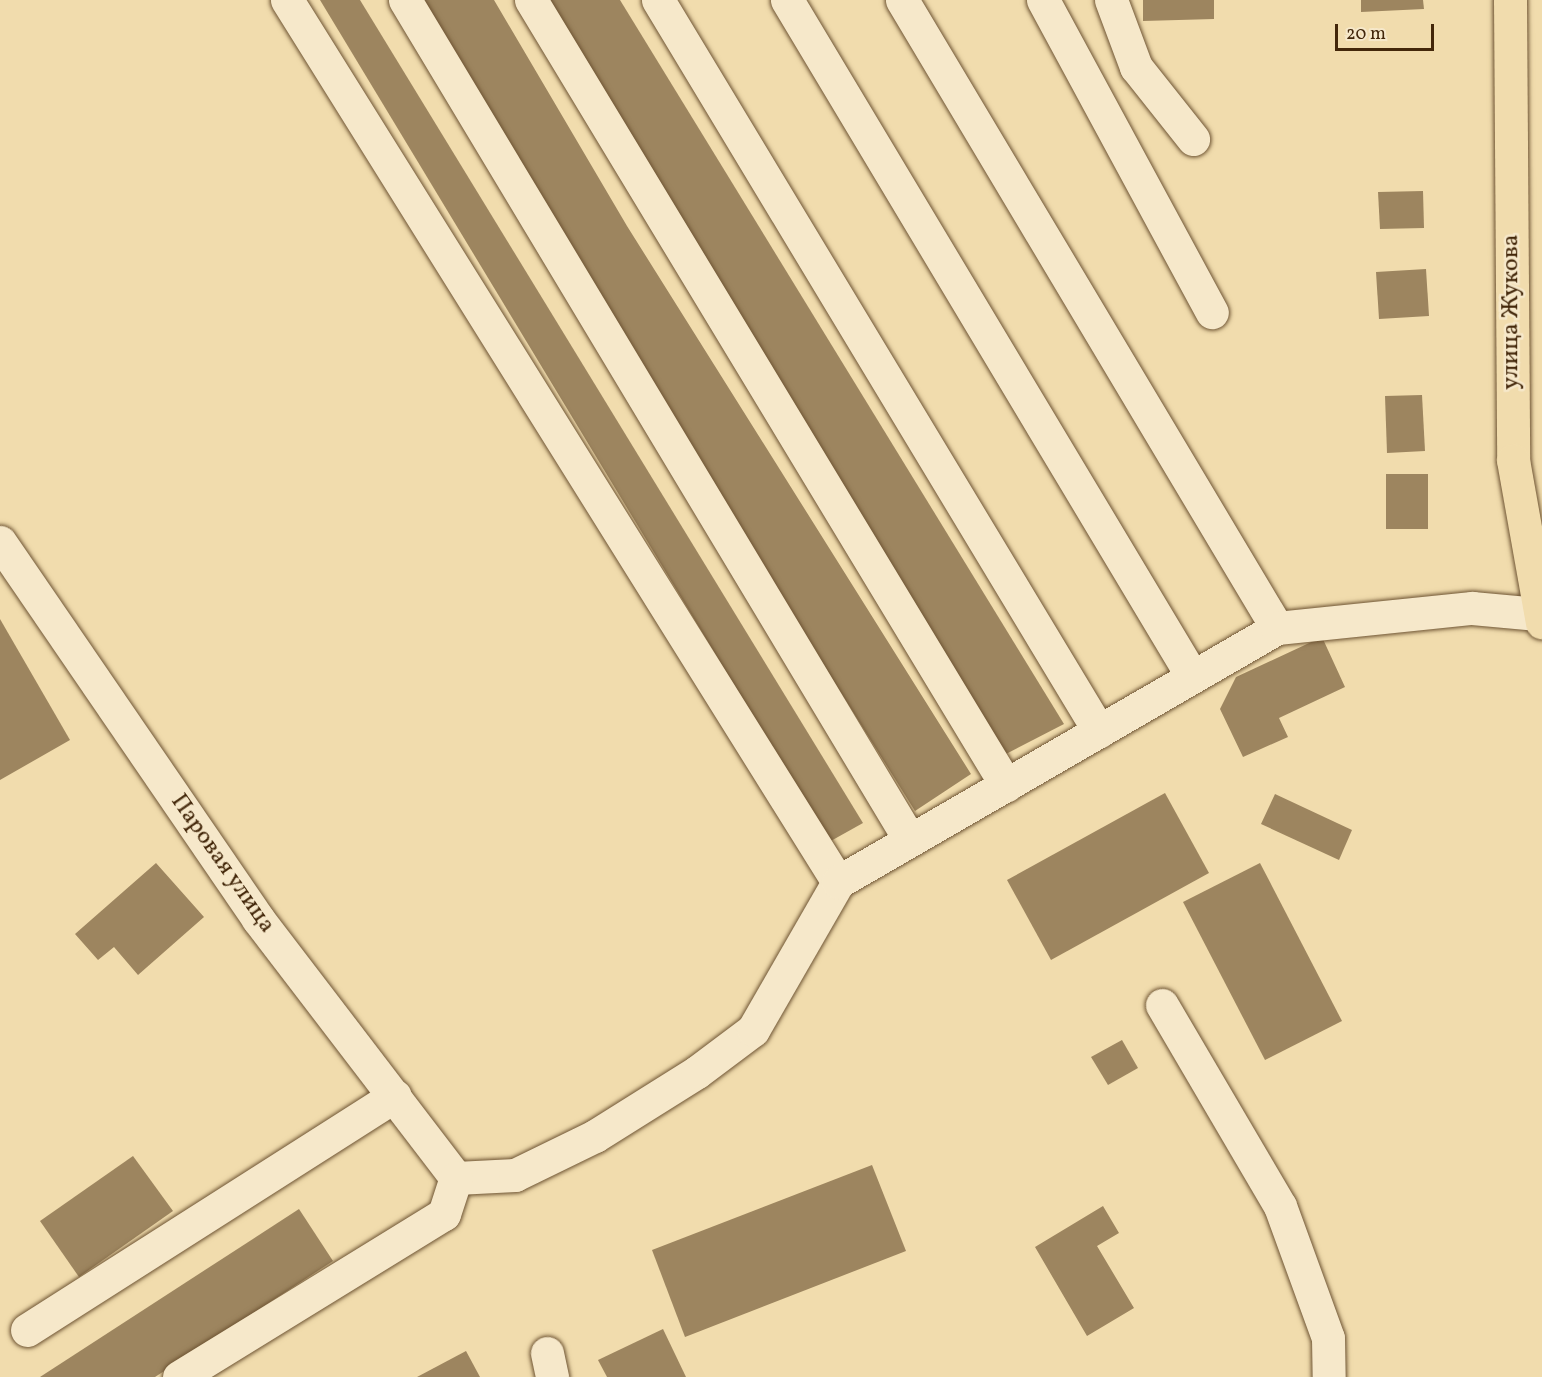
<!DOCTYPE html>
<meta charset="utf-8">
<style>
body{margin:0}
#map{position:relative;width:1542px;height:1377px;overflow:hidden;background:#f1dcad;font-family:Vollkorn,serif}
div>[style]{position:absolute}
.building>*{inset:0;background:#9d855f}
.roads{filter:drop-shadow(0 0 2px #6e5433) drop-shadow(0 0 2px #6e5433)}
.minor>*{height:33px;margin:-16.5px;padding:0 16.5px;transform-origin:16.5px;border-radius:16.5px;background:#f6e8ca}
.major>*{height:33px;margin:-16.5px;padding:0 16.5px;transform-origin:16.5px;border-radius:16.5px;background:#f1dcad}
span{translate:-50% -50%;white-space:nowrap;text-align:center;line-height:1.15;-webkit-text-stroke:5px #f6e8ca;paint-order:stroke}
.street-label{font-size:24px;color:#43270a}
.scale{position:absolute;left:1335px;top:24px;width:99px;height:27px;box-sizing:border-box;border:3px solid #43270a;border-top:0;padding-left:8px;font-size:18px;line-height:21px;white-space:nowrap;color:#43270a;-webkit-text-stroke:4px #f6e8ca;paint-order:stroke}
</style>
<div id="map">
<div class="building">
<div style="clip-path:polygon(320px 0,360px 0,863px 823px,829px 842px)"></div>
<div style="clip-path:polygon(421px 0,494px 0,627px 226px,971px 774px,915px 811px,675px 427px)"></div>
<div style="clip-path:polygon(550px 0,620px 0,1064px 724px,1006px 754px)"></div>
<div style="clip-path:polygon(1143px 0,1214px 0,1214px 19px,1143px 21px)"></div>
<div style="clip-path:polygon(1361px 0,1423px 0,1424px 9px,1361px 12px)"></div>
<div style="clip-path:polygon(1423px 191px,1424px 228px,1380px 229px,1378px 192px)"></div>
<div style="clip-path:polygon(1426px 269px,1429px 316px,1379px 319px,1376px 272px)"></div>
<div style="clip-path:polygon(1422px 395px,1425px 451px,1387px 453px,1385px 396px)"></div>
<div style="clip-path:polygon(1386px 474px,1428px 474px,1428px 529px,1386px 529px)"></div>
<div style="clip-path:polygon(0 619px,70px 740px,0 780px)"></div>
<div style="clip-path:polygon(1322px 637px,1345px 687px,1279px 718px,1288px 737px,1243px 757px,1220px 709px,1236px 677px)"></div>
<div style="clip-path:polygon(1165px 793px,1209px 873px,1051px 960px,1007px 880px)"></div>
<div style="clip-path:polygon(1275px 794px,1352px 830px,1339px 860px,1261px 824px)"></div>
<div style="clip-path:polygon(156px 863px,204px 917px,138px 975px,114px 947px,98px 960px,75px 934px)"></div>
<div style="clip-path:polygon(1260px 863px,1342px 1021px,1265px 1060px,1183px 902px)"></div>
<div style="clip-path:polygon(1122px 1040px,1138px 1068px,1108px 1085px,1091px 1057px)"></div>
<div style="clip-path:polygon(133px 1156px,173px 1211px,79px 1277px,40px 1221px)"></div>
<div style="clip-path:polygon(872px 1165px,906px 1251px,685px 1337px,652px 1250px)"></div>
<div style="clip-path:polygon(1103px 1206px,1119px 1233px,1097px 1246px,1134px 1308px,1087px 1336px,1035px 1247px)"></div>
<div style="clip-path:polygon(299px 1209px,333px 1261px,155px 1377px,40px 1377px)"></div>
<div style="clip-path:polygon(663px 1329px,686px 1377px,607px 1377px,598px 1360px)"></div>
<div style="clip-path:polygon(466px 1351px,480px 1377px,417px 1377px)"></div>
</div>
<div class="roads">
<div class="minor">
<div style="left:287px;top:0;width:1040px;rotate:58.01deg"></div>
<div style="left:405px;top:0;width:980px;rotate:58.99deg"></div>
<div style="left:531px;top:0;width:918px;rotate:58.82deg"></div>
<div style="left:658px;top:0;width:854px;rotate:58.9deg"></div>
<div style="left:787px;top:0;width:788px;rotate:59.07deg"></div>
<div style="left:902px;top:0;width:731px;rotate:59.16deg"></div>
<div style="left:1043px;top:0;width:355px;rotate:61.6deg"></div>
<div style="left:1111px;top:0;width:72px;rotate:69.5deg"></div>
<div style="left:1136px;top:67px;width:92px;rotate:51.6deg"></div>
<div style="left:0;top:542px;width:457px;rotate:55.6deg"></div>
<div style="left:258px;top:919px;width:326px;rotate:52.6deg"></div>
<div style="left:1162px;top:1005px;width:233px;rotate:59.6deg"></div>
<div style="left:1280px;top:1206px;width:140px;rotate:70deg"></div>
<div style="left:1328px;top:1338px;width:39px;rotate:89deg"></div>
<div style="left:456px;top:1178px;width:59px;rotate:-2.9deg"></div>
<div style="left:515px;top:1175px;width:89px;rotate:-26deg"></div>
<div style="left:595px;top:1136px;width:120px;rotate:-32.1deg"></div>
<div style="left:697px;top:1072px;width:70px;rotate:-36.9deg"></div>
<div style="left:753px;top:1030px;width:171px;rotate:-60.1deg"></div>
<div style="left:838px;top:882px;width:507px;rotate:-30.05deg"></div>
<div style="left:1277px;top:628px;width:196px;rotate:-5.9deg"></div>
<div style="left:1472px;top:608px;width:66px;rotate:5.2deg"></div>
<div style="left:27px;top:1330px;width:436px;rotate:-32.5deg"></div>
<div style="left:547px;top:1353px;width:25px;rotate:78deg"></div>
<div style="left:179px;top:1377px;width:311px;rotate:-31.6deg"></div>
<div style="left:444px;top:1214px;width:38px;rotate:-72deg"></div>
</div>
<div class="major">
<div style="left:1510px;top:0;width:460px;rotate:89.6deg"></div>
<div style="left:1513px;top:460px;width:165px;rotate:79.9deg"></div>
</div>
</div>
<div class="street-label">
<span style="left:1512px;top:312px;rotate:-90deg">улица Жукова</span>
<span style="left:222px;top:864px;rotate:55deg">Паровая улица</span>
</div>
<div class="scale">20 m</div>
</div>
